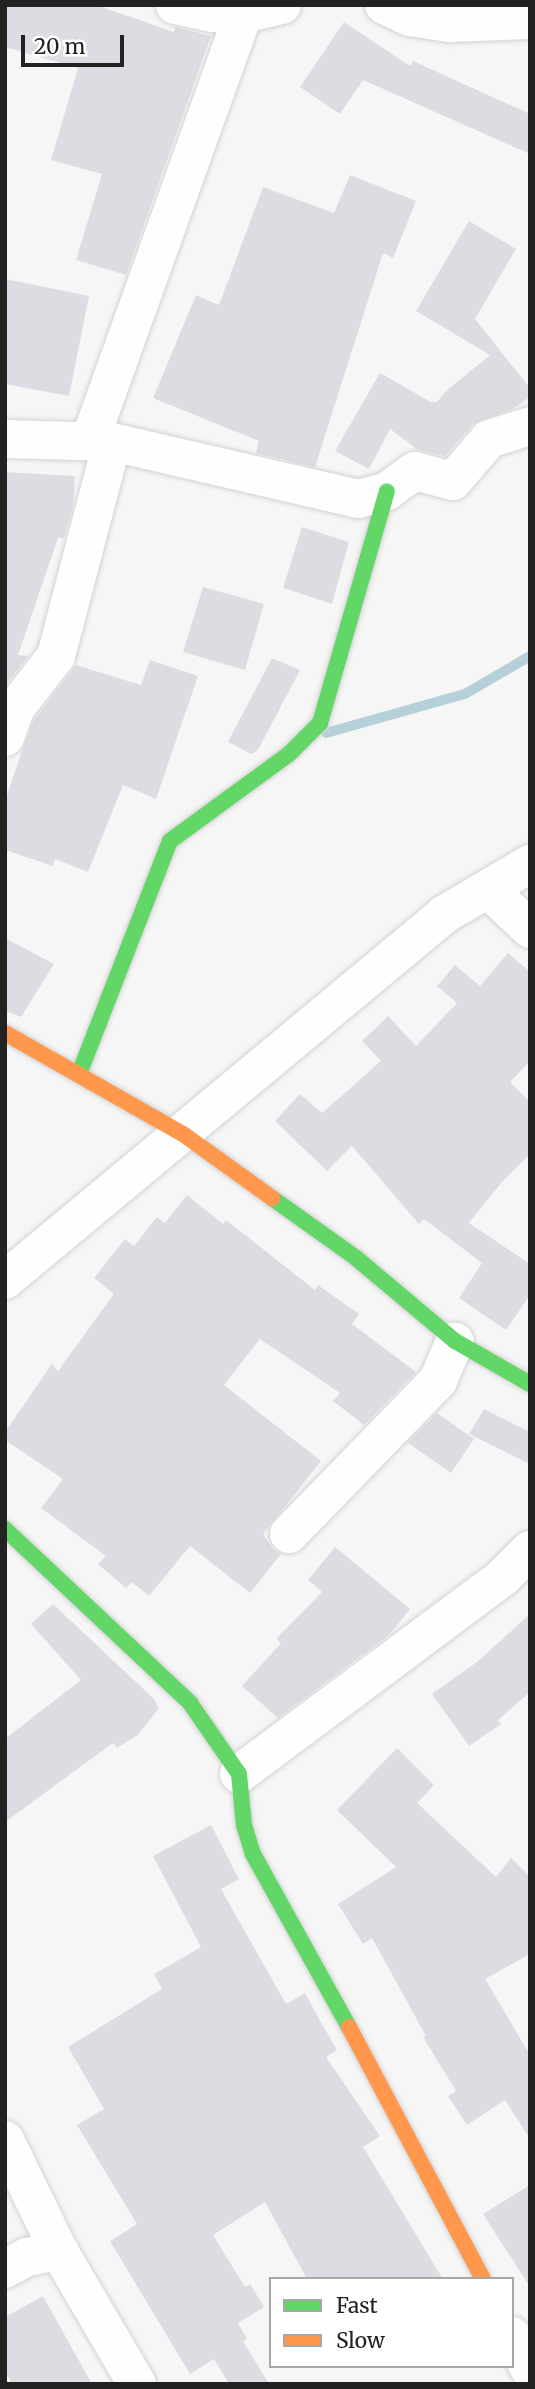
<!DOCTYPE html>
<style>
body{margin:0}
#map{position:relative;width:535px;height:2389px;overflow:hidden;background:#f6f6f7;font-family:Merriweather,serif}
div>[style]{position:absolute}
.stream>*{height:10px;margin:-5px;padding:0 5px;transform-origin:5px;border-radius:5px;background:#b6d0d9}
.building>*{inset:0;background:#dedce2}
.roads{filter:drop-shadow(0 0 2px #d2d2d2) drop-shadow(0 0 2px #d2d2d2)}
.street>*{height:38px;margin:-19px;padding:0 19px;transform-origin:19px;border-radius:19px;background:#fefefe}
.fast>*{height:16px;margin:-8px;padding:0 8px;transform-origin:8px;border-radius:8px;background:#63d668}
.slow>*{height:16px;margin:-8px;padding:0 8px;transform-origin:8px;border-radius:8px;background:#ff974d}
span{translate:-50% -50%;white-space:nowrap;text-align:center;line-height:1.15;-webkit-text-stroke:5px #fff;paint-order:stroke}
.frame{position:absolute;inset:0;border:7px solid #222;pointer-events:none}
.legend{position:absolute;left:269px;top:2277px;width:245px;height:91px;box-sizing:border-box;background:#fff;border:2px solid #a7a7a7;margin:0;padding:9px 12px;list-style:none;font-size:21px;color:#222}
.legend li{display:flex;align-items:center;gap:14px;height:35px}
.legend b{width:35px;border:2px solid #a7a7a7}
.scale{position:absolute;left:21px;top:35px;width:103px;height:32px;box-sizing:border-box;border:4px solid #222;border-top:0;padding-left:9px;font-size:21px;line-height:24px;white-space:nowrap;color:#222;-webkit-text-stroke:5px #fff;paint-order:stroke}
</style>
<div id="map">
<div class="stream">
<div style="left:326px;top:733px;width:144px;rotate:-15.7deg"></div>
<div style="left:465px;top:694px;width:75px;rotate:-30.3deg"></div>
</div>
<div class="building">
<div style="clip-path:polygon(5px 5px,96px 5px,174px 32px,175px 27px,211px 36px,126px 275px,76px 260px,102px 174px,51px 160px,78px 68px,5px 47px)"></div>
<div style="clip-path:polygon(344px 22px,410px 66px,413px 61px,530px 114px,530px 154px,363px 80px,340px 114px,300px 87px)"></div>
<div style="clip-path:polygon(350px 175px,416px 201px,393px 258px,383px 253px,315px 467px,256px 453px,259px 441px,153px 398px,196px 295px,219px 305px,263px 187px,334px 213px)"></div>
<div style="clip-path:polygon(469px 221px,516px 249px,475px 319px,530px 388px,530px 397px,516px 407px,473px 424px,445px 456px,418px 450px,390px 429px,369px 469px,335px 451px,380px 373px,431px 402px,437px 402px,446px 391px,490px 355px,416px 311px)"></div>
<div style="clip-path:polygon(5px 279px,89px 296px,69px 396px,5px 384px)"></div>
<div style="clip-path:polygon(5px 472px,75px 476px,73px 506px,64px 538px,58px 538px,18px 655px,28px 656px,5px 686px)"></div>
<div style="clip-path:polygon(302px 527px,349px 542px,332px 604px,283px 588px)"></div>
<div style="clip-path:polygon(203px 587px,264px 604px,245px 670px,183px 652px)"></div>
<div style="clip-path:polygon(272px 658px,300px 670px,258px 750px,251px 754px,228px 742px)"></div>
<div style="clip-path:polygon(150px 660px,198px 676px,156px 799px,123px 785px,88px 872px,55px 859px,53px 866px,5px 850px,5px 801px,23px 748px,34px 720px,76px 665px,141px 685px)"></div>
<div style="clip-path:polygon(5px 938px,54px 964px,21px 1017px,5px 1011px)"></div>
<div style="clip-path:polygon(508px 953px,530px 972px,530px 1061px,510px 1082px,530px 1102px,530px 1154px,502px 1182px,469px 1223px,530px 1264px,530px 1295px,506px 1330px,459px 1298px,482px 1263px,424px 1219px,419px 1224px,352px 1146px,327px 1171px,275px 1121px,300px 1094px,322px 1113px,381px 1061px,362px 1041px,388px 1016px,416px 1046px,457px 1003px,437px 986px,455px 965px,480px 986px)"></div>
<div style="clip-path:polygon(187px 1195px,223px 1224px,226px 1220px,315px 1290px,318px 1285px,359px 1314px,352px 1324px,416px 1372px,364px 1425px,333px 1401px,340px 1393px,260px 1339px,224px 1385px,321px 1461px,263px 1534px,273px 1549px,281px 1554px,250px 1593px,190px 1546px,149px 1596px,132px 1582px,126px 1588px,98px 1564px,106px 1556px,41px 1508px,63px 1479px,5px 1440px,5px 1432px,52px 1364px,58px 1371px,114px 1294px,94px 1278px,125px 1239px,134px 1246px,157px 1217px,165px 1223px)"></div>
<div style="clip-path:polygon(484px 1409px,530px 1432px,530px 1464px,469px 1434px)"></div>
<div style="clip-path:polygon(437px 1413px,474px 1439px,451px 1473px,408px 1443px)"></div>
<div style="clip-path:polygon(335px 1547px,410px 1609px,390px 1634px,278px 1718px,242px 1686px,281px 1643px,276px 1639px,322px 1592px,308px 1580px)"></div>
<div style="clip-path:polygon(53px 1604px,154px 1699px,159px 1708px,138px 1735px,117px 1748px,113px 1743px,5px 1822px,5px 1739px,81px 1680px,31px 1624px)"></div>
<div style="clip-path:polygon(530px 1614px,530px 1692px,498px 1720px,501px 1724px,469px 1746px,432px 1694px,477px 1662px)"></div>
<div style="clip-path:polygon(397px 1748px,434px 1785px,417px 1803px,496px 1877px,511px 1858px,530px 1877px,530px 1954px,485px 1979px,530px 2055px,530px 2139px,505px 2100px,467px 2125px,448px 2096px,456px 2091px,423px 2037px,426px 2036px,372px 1938px,363px 1944px,338px 1904px,396px 1867px,337px 1810px)"></div>
<div style="clip-path:polygon(211px 1825px,239px 1879px,221px 1889px,286px 2004px,305px 1993px,318px 2017px,337px 2050px,326px 2057px,380px 2136px,363px 2147px,443px 2279px,307px 2279px,265px 2202px,213px 2235px,245px 2287px,250px 2284px,264px 2307px,238px 2323px,247px 2339px,243px 2341px,269px 2384px,229px 2384px,214px 2359px,190px 2374px,110px 2241px,137px 2224px,77px 2125px,104px 2109px,68px 2047px,162px 1989px,154px 1974px,201px 1947px,153px 1856px)"></div>
<div style="clip-path:polygon(530px 2185px,530px 2287px,483px 2214px)"></div>
<div style="clip-path:polygon(43px 2296px,92px 2384px,12px 2384px,5px 2371px,5px 2317px)"></div>
</div>
<div class="roads">
<div class="street">
<div style="left:175px;top:5px;width:38px;rotate:12deg"></div>
<div style="left:212px;top:13px;width:31px;rotate:2deg"></div>
<div style="left:243px;top:14px;width:40px;rotate:-13deg"></div>
<div style="left:384px;top:5px;width:29px;rotate:25deg"></div>
<div style="left:410px;top:17px;width:39px;rotate:9deg"></div>
<div style="left:449px;top:23px;width:81px;rotate:-2.1deg"></div>
<div style="left:5px;top:439px;width:107px;rotate:1.6deg"></div>
<div style="left:112px;top:442px;width:253px;rotate:13deg"></div>
<div style="left:358px;top:499px;width:30px;rotate:-15deg"></div>
<div style="left:387px;top:491px;width:34px;rotate:-36deg"></div>
<div style="left:415px;top:471px;width:39px;rotate:15deg"></div>
<div style="left:453px;top:481px;width:55px;rotate:-49.4deg"></div>
<div style="left:489px;top:439px;width:43px;rotate:-17.6deg"></div>
<div style="left:90px;top:440px;width:453px;rotate:-70.2deg"></div>
<div style="left:5px;top:737px;width:30px;rotate:-70deg"></div>
<div style="left:15px;top:709px;width:67px;rotate:-52.3deg"></div>
<div style="left:56px;top:656px;width:221px;rotate:-75.3deg"></div>
<div style="left:488px;top:889px;width:58px;rotate:43.6deg"></div>
<div style="left:5px;top:1280px;width:572px;rotate:-39.75deg"></div>
<div style="left:445px;top:914px;width:99px;rotate:-30.5deg"></div>
<div style="left:289px;top:1534px;width:214px;rotate:-45.8deg"></div>
<div style="left:438px;top:1381px;width:43px;rotate:-67deg"></div>
<div style="left:239px;top:1774px;width:329px;rotate:-36.7deg"></div>
<div style="left:503px;top:1577px;width:38px;rotate:-45deg"></div>
<div style="left:5px;top:2140px;width:123px;rotate:64.1deg"></div>
<div style="left:59px;top:2251px;width:154px;rotate:59.6deg"></div>
<div style="left:5px;top:2269px;width:25px;rotate:-29deg"></div>
<div style="left:27px;top:2257px;width:33px;rotate:-11deg"></div>
<div style="left:512px;top:2336px;width:38px;rotate:62deg"></div>
</div>
<div class="fast">
<div style="left:79px;top:1074px;width:250px;rotate:-68.7deg"></div>
<div style="left:170px;top:841px;width:147px;rotate:-36.2deg"></div>
<div style="left:289px;top:754px;width:44px;rotate:-45deg"></div>
<div style="left:320px;top:723px;width:241px;rotate:-73.9deg"></div>
<div style="left:272px;top:1198px;width:103px;rotate:35.5deg"></div>
<div style="left:356px;top:1258px;width:129px;rotate:40deg"></div>
<div style="left:455px;top:1341px;width:86px;rotate:29.8deg"></div>
<div style="left:5px;top:1529px;width:254px;rotate:43.2deg"></div>
<div style="left:190px;top:1703px;width:86px;rotate:55.4deg"></div>
<div style="left:239px;top:1774px;width:51px;rotate:84.4deg"></div>
<div style="left:244px;top:1825px;width:30px;rotate:73deg"></div>
<div style="left:253px;top:1854px;width:198px;rotate:61deg"></div>
</div>
<div class="slow">
<div style="left:5px;top:1033px;width:205px;rotate:29.6deg"></div>
<div style="left:183px;top:1134px;width:110px;rotate:35.7deg"></div>
<div style="left:349px;top:2027px;width:285px;rotate:62deg"></div>
</div>
</div>
<div class="frame"></div>
<ul class="legend">
<li><b style="height:9px;background:#63d668"></b>Fast</li>
<li><b style="height:9px;background:#ff974d"></b>Slow</li>
</ul>
<div class="scale">20 m</div>
</div>
